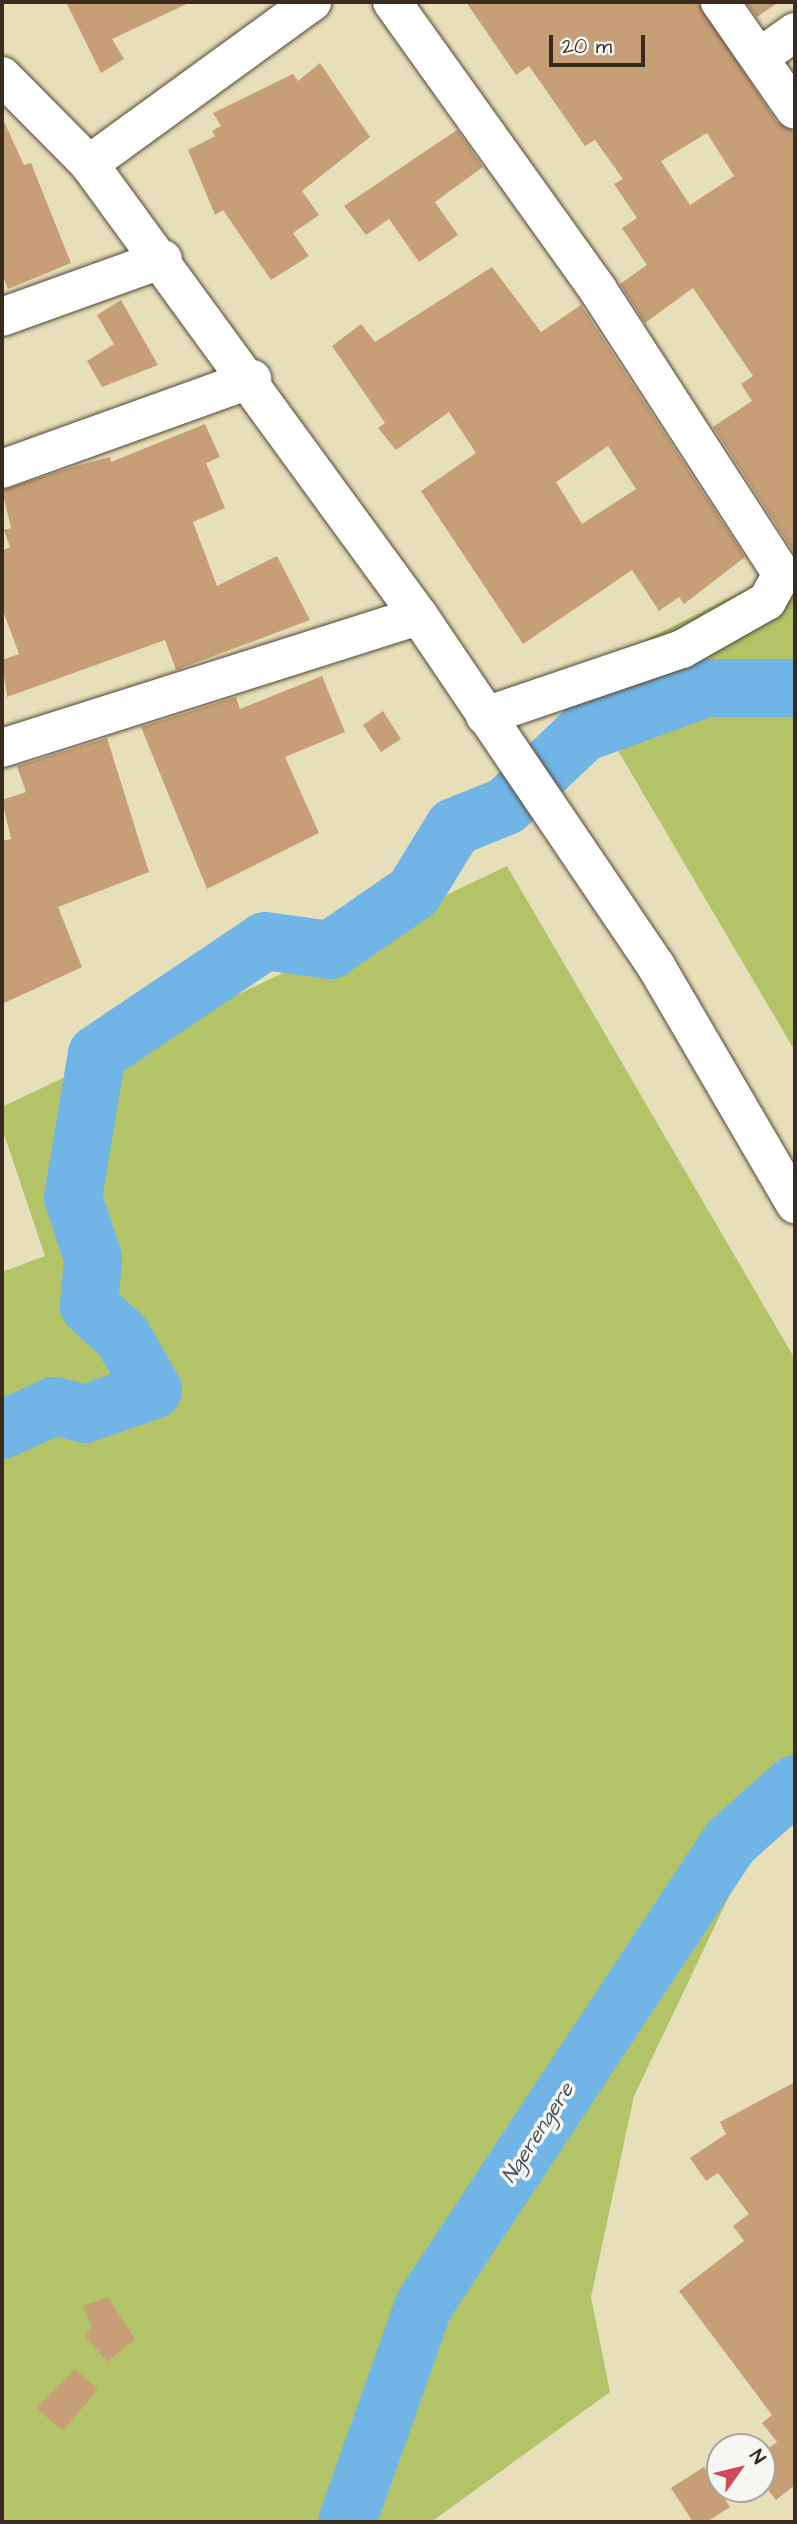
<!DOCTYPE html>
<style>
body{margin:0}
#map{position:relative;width:797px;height:2524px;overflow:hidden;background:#e7dfba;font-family:"Architects Daughter",sans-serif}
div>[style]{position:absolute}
.green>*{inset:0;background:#b2c467}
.river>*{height:58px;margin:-29px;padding:0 29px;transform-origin:29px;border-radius:29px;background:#70b5e6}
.building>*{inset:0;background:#c69f77}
.roads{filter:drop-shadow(0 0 2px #554535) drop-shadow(0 0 2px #554535)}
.minor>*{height:38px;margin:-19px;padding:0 19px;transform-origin:19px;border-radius:19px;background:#fff}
span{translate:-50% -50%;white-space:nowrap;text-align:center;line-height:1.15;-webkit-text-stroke:7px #f6f6f2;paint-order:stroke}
.water-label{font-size:21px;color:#4b545a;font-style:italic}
.frame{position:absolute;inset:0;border:4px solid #3b2a1e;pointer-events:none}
.north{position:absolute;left:706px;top:2433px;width:70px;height:70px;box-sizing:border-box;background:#f6f6f2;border:2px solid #aba49d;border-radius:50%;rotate:56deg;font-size:19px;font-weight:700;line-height:28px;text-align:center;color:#3b2a1e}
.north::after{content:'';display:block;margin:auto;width:24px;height:32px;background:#d1495b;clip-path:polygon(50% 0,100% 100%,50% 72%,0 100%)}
.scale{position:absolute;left:549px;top:35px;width:96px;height:32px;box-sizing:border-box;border:4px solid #3b2a1e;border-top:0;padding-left:9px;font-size:21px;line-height:24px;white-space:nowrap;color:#3b2a1e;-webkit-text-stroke:5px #f6f6f2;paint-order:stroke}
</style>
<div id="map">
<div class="green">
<div style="clip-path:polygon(795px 565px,795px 1051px,574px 676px)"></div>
<div style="clip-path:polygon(507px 866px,795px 1359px,795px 1780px,771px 1808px,634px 2096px,591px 2297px,610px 2392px,431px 2522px,2px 2522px,2px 1272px,45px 1256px,2px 1128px,2px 1107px)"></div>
</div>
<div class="river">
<div style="left:2px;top:1430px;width:57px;rotate:-24.8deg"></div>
<div style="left:54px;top:1406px;width:32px;rotate:14deg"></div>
<div style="left:85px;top:1414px;width:72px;rotate:-19.4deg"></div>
<div style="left:153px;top:1390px;width:62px;rotate:-119.9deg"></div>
<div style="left:122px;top:1336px;width:45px;rotate:-137.7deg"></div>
<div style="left:89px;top:1306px;width:48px;rotate:-85.2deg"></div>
<div style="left:93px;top:1258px;width:64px;rotate:-108.2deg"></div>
<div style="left:73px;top:1197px;width:145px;rotate:-80.5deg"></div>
<div style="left:97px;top:1054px;width:202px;rotate:-33.9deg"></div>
<div style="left:265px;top:941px;width:66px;rotate:7.9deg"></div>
<div style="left:330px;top:950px;width:102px;rotate:-34.6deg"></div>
<div style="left:414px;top:892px;width:76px;rotate:-58.4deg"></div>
<div style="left:454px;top:827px;width:56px;rotate:-22deg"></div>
<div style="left:506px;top:806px;width:106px;rotate:-43.5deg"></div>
<div style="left:583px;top:733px;width:131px;rotate:-20.1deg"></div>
<div style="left:706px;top:688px;width:89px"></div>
<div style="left:347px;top:2522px;width:230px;rotate:-70.5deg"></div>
<div style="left:424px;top:2305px;width:555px;rotate:-56.54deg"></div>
<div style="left:730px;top:1842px;width:87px;rotate:-41.7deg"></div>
</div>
<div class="building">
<div style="clip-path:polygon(66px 2px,191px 2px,112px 39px,124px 59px,101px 73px)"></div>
<div style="clip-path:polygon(evenodd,466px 2px,698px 2px,777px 122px,795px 132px,795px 554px,713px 427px,752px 401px,741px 384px,753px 376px,693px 288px,645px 323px,620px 284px,647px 265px,622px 228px,637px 218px,614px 184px,623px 179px,595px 140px,585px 146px,529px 66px,516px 75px,466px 2px,707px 133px,734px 176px,690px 205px,661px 161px,707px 133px)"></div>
<div style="clip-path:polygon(746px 2px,779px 2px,757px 17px)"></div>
<div style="clip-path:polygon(320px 63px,370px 137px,302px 191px,319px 215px,293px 233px,309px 256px,271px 280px,223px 210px,215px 215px,188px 150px,215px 136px,212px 131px,221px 126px,213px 113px,293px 74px,298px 81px)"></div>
<div style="clip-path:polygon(2px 117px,24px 165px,31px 163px,71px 263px,8px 289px,2px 274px)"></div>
<div style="clip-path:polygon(457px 130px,483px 167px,435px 202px,458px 235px,419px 262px,389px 219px,366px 235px,344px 206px)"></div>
<div style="clip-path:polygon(evenodd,492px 267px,541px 332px,581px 305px,745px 557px,684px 604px,679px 597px,659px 611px,632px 570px,523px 644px,421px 491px,476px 453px,449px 412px,396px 450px,378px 428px,385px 423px,332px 346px,361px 324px,375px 342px,492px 267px,608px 446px,636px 489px,582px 524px,556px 482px,608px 446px)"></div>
<div style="clip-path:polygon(121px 300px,158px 365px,102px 387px,87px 361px,114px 344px,97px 315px)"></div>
<div style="clip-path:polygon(205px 424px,220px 457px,206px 463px,225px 508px,193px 522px,217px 586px,277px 556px,310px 620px,176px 670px,165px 640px,7px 697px,2px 660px,19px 654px,2px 608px,2px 551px,10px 547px,4px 530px,11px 528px,2px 490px,76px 466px,110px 457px,111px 462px)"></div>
<div style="clip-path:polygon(322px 676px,345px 732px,285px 757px,319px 833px,207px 889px,141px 727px,236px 697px,240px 709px)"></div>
<div style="clip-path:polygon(383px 711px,401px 739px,381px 752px,363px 725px)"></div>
<div style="clip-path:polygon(107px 738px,149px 872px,58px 907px,82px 967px,2px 1004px,2px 841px,11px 839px,2px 800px,26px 792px,17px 766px)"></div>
<div style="clip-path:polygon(795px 2082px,795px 2485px,776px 2500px,762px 2482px,762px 2453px,777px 2442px,762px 2423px,772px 2415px,679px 2291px,744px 2241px,733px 2226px,749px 2214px,718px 2173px,706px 2181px,690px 2158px,726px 2134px,720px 2122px)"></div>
<div style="clip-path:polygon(108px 2297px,135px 2339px,107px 2362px,84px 2335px,92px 2328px,83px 2306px)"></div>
<div style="clip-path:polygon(75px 2369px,98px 2389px,63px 2431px,36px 2408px)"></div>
<div style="clip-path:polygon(704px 2467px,730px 2507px,707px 2522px,693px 2522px,671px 2488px)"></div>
</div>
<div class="roads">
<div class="minor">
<div style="left:392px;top:2px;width:354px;rotate:54.4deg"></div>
<div style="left:598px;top:290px;width:338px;rotate:57.1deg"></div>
<div style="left:782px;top:574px;width:31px;rotate:119deg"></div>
<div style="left:767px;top:601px;width:98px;rotate:150.5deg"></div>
<div style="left:682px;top:649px;width:208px;rotate:161.2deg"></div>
<div style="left:720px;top:2px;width:131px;rotate:55.2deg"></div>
<div style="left:760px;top:57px;width:43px;rotate:-35.5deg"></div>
<div style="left:2px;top:76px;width:124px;rotate:45.3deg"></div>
<div style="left:89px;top:164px;width:560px;rotate:53.87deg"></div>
<div style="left:419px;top:616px;width:423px;rotate:55.9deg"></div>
<div style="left:656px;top:966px;width:276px;rotate:59.7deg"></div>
<div style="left:89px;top:164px;width:276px;rotate:-36deg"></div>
<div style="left:2px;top:317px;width:171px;rotate:-19.8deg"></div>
<div style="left:2px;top:469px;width:266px;rotate:-19.8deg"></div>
<div style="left:2px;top:748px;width:437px;rotate:-17.6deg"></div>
</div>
</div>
<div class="water-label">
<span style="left:538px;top:2133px;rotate:-57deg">Ngerengere</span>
</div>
<div class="frame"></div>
<div class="north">N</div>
<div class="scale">20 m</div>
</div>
